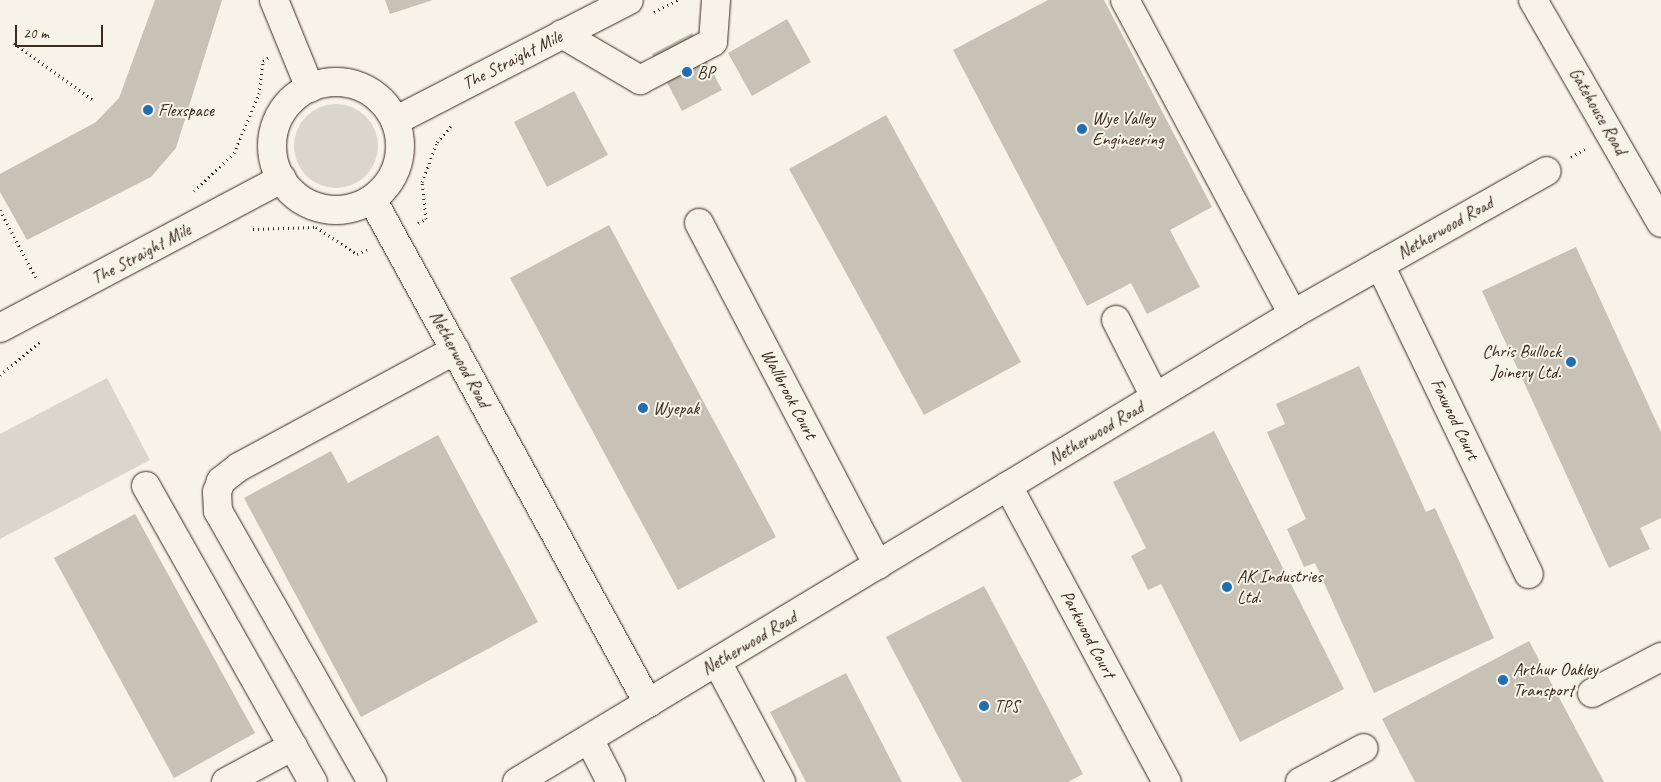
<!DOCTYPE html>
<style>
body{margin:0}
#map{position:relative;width:1661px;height:782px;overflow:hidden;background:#f7f3e8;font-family:Caveat,sans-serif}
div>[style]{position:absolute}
.green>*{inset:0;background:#dbd6cb}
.round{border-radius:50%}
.building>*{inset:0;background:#c8c1b6}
.path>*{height:3px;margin-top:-1.5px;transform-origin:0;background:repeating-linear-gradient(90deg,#3b2a1e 0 1px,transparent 0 5px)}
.roads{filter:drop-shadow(0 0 1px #3b2a1e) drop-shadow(0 0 1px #3b2a1e)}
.minor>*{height:28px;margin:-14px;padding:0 14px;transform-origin:14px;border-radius:14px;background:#f7f3e8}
.minor>.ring{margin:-14px;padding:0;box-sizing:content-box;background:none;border:28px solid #f7f3e8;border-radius:50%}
.major>*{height:28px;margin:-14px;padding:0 14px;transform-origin:14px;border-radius:14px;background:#f7f3e8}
.dots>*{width:14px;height:14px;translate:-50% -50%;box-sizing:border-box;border:2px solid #f7f3e8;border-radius:50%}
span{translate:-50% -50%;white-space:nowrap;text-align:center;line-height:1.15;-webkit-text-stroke:4px #f7f3e8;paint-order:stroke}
.street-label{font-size:18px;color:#3b2a1e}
.poi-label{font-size:18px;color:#3b2a1e}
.left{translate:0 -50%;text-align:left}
.right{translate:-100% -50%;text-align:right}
.scale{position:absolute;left:15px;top:25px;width:88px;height:22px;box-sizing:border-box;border:2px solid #3b2a1e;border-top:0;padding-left:6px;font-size:15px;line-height:18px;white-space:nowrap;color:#3b2a1e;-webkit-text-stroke:4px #f7f3e8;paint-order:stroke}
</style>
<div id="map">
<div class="green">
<div class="round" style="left:294px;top:104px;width:84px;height:84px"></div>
<div style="clip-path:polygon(107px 378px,150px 460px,0 539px,0 434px)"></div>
</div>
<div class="building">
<div style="clip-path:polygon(155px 0,222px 0,176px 148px,151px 177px,27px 240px,0 192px,0 174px,96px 122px,119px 98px)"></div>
<div style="clip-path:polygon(385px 0,433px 0,390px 14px)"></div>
<div style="clip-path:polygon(1048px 0,1104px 0,1212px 207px,1170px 230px,1200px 287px,1147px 314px,1131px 283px,1087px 306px,953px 50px)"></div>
<div style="clip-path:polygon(787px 19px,811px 62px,752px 96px,728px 53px)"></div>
<div style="clip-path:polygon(692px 33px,722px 90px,682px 111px,652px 54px)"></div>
<div style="clip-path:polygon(574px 91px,608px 155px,547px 187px,514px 122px)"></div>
<div style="clip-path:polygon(886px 115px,1021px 362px,924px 415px,789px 169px)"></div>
<div style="clip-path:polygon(609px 225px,776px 537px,678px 590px,510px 278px)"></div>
<div style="clip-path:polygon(1576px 247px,1661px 432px,1661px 518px,1640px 528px,1650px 549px,1609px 568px,1482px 291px)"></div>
<div style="clip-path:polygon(1359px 366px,1426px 512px,1435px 508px,1494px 638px,1374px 693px,1315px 563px,1304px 567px,1287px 529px,1306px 519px,1267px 432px,1285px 424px,1276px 404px)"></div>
<div style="clip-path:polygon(1214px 431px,1344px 689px,1240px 742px,1161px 584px,1148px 590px,1131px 556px,1146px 548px,1113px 482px)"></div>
<div style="clip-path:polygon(438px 435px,538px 622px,361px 717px,244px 498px,331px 451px,348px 483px)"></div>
<div style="clip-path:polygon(135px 514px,255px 733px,174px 778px,54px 558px)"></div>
<div style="clip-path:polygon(984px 586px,1083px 774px,1068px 782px,962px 782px,886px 637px)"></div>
<div style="clip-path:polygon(1529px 641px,1604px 782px,1415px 782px,1382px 719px)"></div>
<div style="clip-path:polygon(846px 673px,902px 782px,806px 782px,770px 712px)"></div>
</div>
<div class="path">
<div style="left:654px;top:12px;width:27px;rotate:-27deg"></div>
<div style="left:14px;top:43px;width:97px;rotate:35.8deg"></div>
<div style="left:1571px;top:157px;width:16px;rotate:-30deg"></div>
<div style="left:194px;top:191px;width:55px;rotate:-43.5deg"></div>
<div style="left:234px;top:153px;width:64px;rotate:-67deg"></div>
<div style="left:259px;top:94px;width:33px;rotate:-83deg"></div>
<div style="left:263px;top:61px;width:6px;rotate:-31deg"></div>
<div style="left:0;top:210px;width:77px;rotate:62.1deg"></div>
<div style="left:418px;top:223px;width:9px;rotate:-27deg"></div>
<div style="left:426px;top:219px;width:37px;rotate:-96deg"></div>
<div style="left:422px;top:182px;width:43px;rotate:-69.4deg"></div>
<div style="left:437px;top:142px;width:21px;rotate:-49deg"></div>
<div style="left:253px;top:229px;width:63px;rotate:-1.8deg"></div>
<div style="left:316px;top:227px;width:49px;rotate:33.4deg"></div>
<div style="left:357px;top:254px;width:12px;rotate:-24deg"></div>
<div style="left:0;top:375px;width:53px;rotate:-39.7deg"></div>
</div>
<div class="roads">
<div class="minor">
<div style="left:274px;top:0;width:95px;rotate:67.8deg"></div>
<div style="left:1125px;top:0;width:356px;rotate:61.9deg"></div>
<div style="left:562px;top:34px;width:91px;rotate:30.5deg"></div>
<div style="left:640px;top:80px;width:82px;rotate:-27.5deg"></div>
<div style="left:713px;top:42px;width:42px;rotate:-85.9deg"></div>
<div class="ring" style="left:272px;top:82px;width:100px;height:100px"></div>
<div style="left:395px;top:121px;width:263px;rotate:-27.3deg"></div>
<div style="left:372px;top:199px;width:575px;rotate:61.29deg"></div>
<div style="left:699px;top:223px;width:386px;rotate:62.4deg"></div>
<div style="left:1380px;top:265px;width:343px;rotate:64.3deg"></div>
<div style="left:1116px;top:320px;width:86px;rotate:63.1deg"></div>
<div style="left:0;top:328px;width:319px;rotate:-27.9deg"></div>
<div style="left:146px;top:486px;width:340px;rotate:60.6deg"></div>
<div style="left:1008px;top:486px;width:336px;rotate:61.8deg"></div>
<div style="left:717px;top:662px;width:136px;rotate:61.9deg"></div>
<div style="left:1592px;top:693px;width:78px;rotate:-27.6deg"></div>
<div style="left:589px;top:739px;width:48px;rotate:62.9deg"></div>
<div style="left:226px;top:782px;width:76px;rotate:-28.2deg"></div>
<div style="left:372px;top:782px;width:312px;rotate:-119.6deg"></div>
<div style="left:218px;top:511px;width:19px;rotate:-93deg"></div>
<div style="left:217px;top:492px;width:12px;rotate:-70deg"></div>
<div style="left:221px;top:481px;width:23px;rotate:-38deg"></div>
<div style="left:239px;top:467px;width:246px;rotate:-28.4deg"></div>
<div style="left:517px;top:782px;width:906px;rotate:-31.09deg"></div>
<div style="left:1293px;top:314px;width:291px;rotate:-29.4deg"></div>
<div style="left:1300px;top:782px;width:72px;rotate:-28deg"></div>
</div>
<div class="major">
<div style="left:1533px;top:0;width:257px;rotate:60.1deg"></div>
</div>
</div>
<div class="dots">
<div style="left:687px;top:72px;background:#1f6fb2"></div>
<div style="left:148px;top:110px;background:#1f6fb2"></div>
<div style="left:1082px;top:129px;background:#1f6fb2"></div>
<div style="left:1571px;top:362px;background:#1f6fb2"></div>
<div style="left:643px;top:408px;background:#1f6fb2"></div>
<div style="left:1227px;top:587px;background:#1f6fb2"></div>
<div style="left:1503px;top:680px;background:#1f6fb2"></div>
<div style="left:984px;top:706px;background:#1f6fb2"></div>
</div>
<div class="street-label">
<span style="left:512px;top:60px;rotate:-27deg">The Straight Mile</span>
<span style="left:1598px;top:111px;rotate:60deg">Gatehouse Road</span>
<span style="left:1445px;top:228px;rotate:-30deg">Netherwood Road</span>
<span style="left:141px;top:254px;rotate:-28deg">The Straight Mile</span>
<span style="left:460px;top:359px;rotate:61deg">Netherwood Road</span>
<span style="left:789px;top:394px;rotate:62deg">Wallbrook Court</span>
<span style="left:1455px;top:419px;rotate:64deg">Foxwood Court</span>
<span style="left:1096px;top:433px;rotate:-31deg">Netherwood Road</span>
<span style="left:1088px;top:634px;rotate:62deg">Parkwood Court</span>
<span style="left:749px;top:643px;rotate:-31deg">Netherwood Road</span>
</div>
<div class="poi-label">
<span class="left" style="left:697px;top:72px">BP</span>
<span class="left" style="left:158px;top:110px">Flexspace</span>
<span class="left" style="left:1092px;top:129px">Wye Valley<br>Engineering</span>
<span class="right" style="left:1561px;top:362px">Chris Bullock<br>Joinery Ltd.</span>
<span class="left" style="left:653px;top:408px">Wyepak</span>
<span class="left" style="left:1237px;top:587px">AK Industries<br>Ltd.</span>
<span class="left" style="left:1513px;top:680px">Arthur Oakley<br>Transport</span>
<span class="left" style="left:994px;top:706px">TPS</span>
</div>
<div class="scale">20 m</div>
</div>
